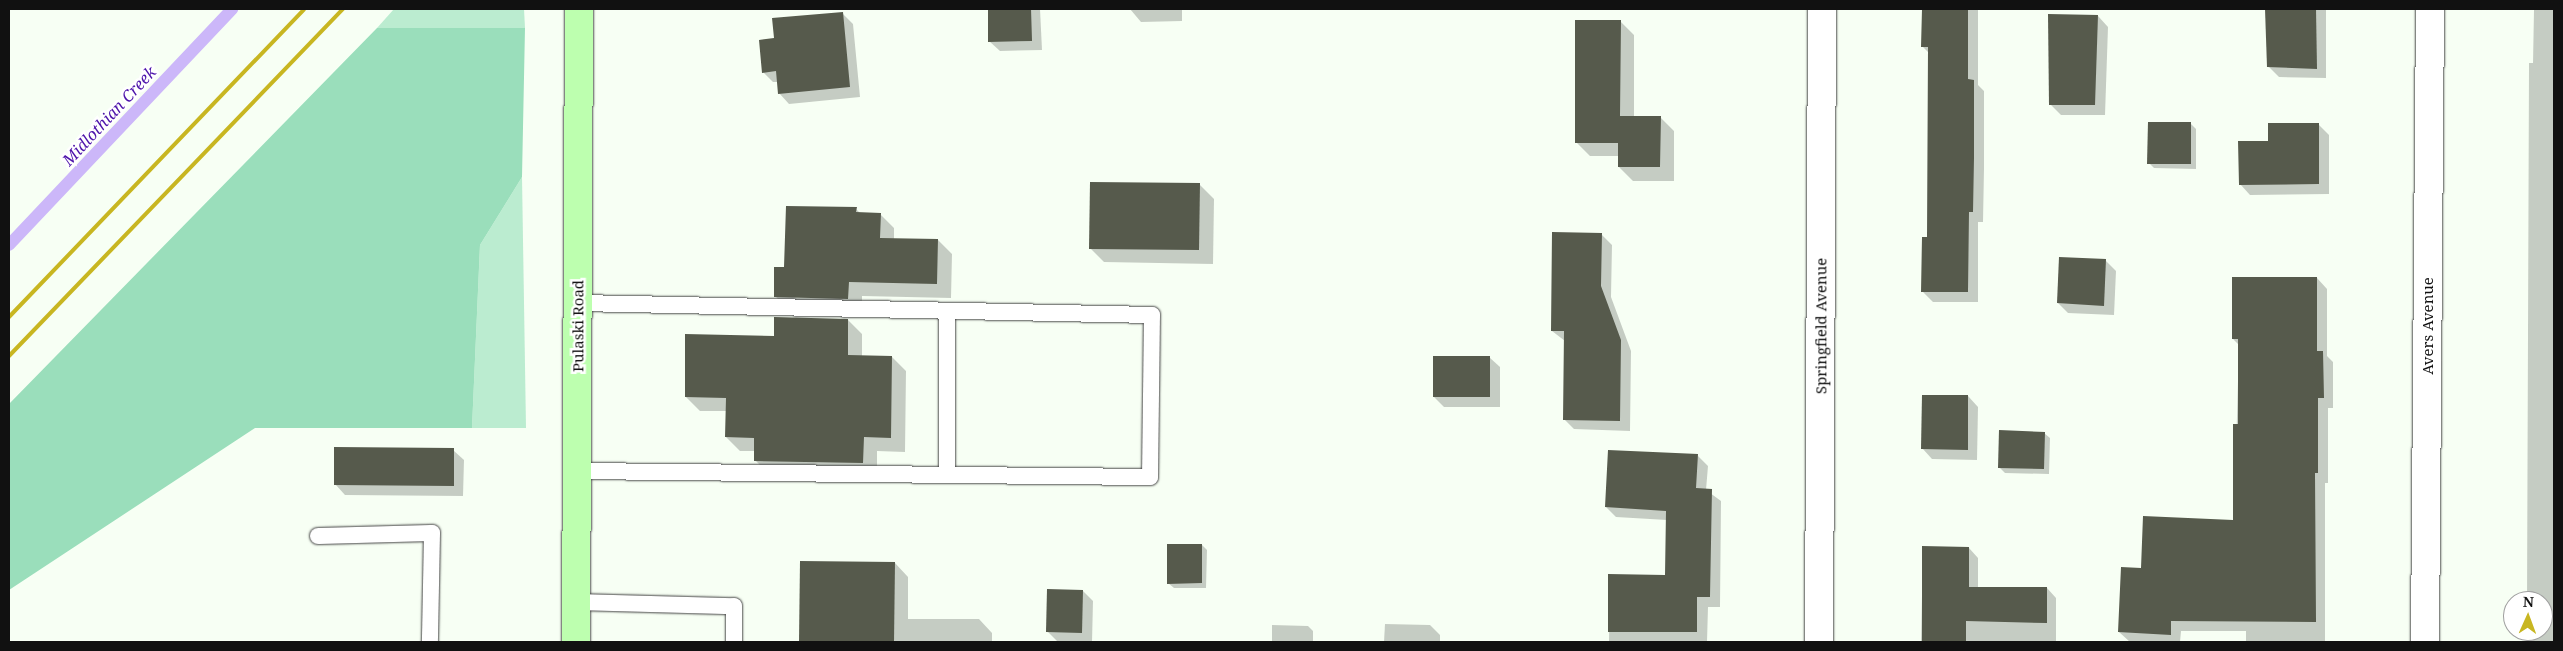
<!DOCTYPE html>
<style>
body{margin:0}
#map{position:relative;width:2563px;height:651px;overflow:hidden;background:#f7fff4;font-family:"Noto Serif",serif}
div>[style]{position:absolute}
.green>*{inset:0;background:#bbecd0}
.forest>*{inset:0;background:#9adebb}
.shadow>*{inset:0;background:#0003}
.stream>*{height:12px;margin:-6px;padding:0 6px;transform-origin:6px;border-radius:6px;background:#ccb7f9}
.building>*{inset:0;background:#565a4c}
.roads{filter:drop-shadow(0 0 1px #444) drop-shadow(0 0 1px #444)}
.service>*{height:16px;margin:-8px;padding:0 8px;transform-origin:8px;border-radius:8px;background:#fff}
.minor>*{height:28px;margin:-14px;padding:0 14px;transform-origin:14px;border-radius:14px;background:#fff}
.secondary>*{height:28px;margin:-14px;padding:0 14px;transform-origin:14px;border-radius:14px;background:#bdffaf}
.rail>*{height:4px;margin:-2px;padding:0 2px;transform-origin:2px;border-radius:2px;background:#c8b621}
span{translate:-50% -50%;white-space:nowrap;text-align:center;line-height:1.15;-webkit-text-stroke:5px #fff;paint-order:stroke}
.street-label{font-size:15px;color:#111}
.water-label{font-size:16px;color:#4c13aa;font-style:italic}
.frame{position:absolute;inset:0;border:10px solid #111;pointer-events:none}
.north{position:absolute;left:2503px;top:591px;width:50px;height:50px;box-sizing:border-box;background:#fff;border:1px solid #a0a0a0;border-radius:50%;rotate:2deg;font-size:14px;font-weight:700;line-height:20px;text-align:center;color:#111}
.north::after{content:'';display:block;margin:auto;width:18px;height:22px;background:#c8b621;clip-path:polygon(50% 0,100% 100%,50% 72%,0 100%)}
</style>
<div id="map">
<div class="green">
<div style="clip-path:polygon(394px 9px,524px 9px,525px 28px,377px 28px)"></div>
<div style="clip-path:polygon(522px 177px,526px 428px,472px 428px,480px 245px)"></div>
</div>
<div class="forest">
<div style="clip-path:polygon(377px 28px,525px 28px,522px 177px,480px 245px,472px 428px,255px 428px,9px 590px,9px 404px)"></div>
</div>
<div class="shadow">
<div style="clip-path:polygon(989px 9px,1040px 9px,1042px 50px,1000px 51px,989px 41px)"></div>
<div style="clip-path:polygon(1130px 9px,1182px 9px,1182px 21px,1141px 22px)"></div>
<div style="clip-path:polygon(1923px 9px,1978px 9px,1978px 85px,1984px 91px,1984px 169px,1983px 222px,1978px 222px,1978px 302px,1933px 302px,1923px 292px,1928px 239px,1929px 53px,1922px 46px)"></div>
<div style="clip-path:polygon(2267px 9px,2326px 9px,2326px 78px,2279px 77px,2269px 67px)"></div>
<div style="clip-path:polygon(2534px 9px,2554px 9px,2554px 642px,2527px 642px,2527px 631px,2543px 631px,2543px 601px,2527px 601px,2529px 63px,2533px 63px)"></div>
<div style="clip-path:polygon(842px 13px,853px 24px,860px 97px,789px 104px,779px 93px,778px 82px,773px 82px,763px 72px,775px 39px)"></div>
<div style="clip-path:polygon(2098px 16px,2108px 27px,2105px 115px,2061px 115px,2050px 104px)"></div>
<div style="clip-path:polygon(1620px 21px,1634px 35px,1634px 117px,1660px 117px,1674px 131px,1674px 181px,1633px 181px,1619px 167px,1619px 156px,1590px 156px,1576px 142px)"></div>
<div style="clip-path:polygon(2191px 124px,2196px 129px,2196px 169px,2154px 168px,2149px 163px)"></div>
<div style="clip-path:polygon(2318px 124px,2329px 135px,2329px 194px,2250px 195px,2240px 184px,2269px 142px)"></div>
<div style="clip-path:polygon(1200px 185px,1214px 199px,1213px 264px,1104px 262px,1090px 248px)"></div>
<div style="clip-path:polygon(856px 209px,861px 214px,880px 214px,894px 228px,894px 239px,938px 240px,952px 254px,951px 298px,862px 296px,862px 312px,790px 311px,776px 297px,785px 268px)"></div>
<div style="clip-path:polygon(1602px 235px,1612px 245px,1611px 297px,1631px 351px,1630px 431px,1574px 429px,1564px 419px,1565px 341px,1552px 331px)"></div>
<div style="clip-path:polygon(2105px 260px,2116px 271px,2114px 315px,2068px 313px,2058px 303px)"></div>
<div style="clip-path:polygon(2317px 278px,2327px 289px,2327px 356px,2333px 362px,2333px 408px,2328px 408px,2328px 483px,2325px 483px,2325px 642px,2246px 642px,2246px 631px,2181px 631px,2180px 642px,2130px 642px,2119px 632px,2142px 569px,2234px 522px,2239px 345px,2233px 339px)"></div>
<div style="clip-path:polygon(848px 320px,862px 334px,862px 357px,892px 357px,906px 371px,905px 452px,877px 451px,877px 476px,769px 474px,755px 460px,755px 451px,740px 451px,726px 437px,727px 411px,700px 411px,686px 397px,776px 337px)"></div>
<div style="clip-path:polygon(1489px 357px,1500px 367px,1500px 407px,1444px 407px,1434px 397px)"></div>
<div style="clip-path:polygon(1968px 396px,1978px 407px,1977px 460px,1932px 459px,1922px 448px)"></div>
<div style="clip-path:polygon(2044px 433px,2050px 438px,2049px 474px,2005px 473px,2000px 468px)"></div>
<div style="clip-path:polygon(453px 450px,464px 460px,463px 496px,345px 495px,335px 484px)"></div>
<div style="clip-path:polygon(1698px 456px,1708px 466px,1706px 490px,1721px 501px,1720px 607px,1708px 607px,1707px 642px,1609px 642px,1610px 575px,1666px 576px,1667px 520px,1616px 517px,1606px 507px)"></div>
<div style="clip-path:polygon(1202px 545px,1207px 550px,1206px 588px,1174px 588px,1168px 583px)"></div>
<div style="clip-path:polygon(1923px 548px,1969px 548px,1978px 558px,1978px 588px,2047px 588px,2056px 598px,2056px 642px,1921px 642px)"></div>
<div style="clip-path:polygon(801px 562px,895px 563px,908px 577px,908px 619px,979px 619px,992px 633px,992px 642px,800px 642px)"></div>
<div style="clip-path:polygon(1083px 591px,1093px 601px,1092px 642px,1058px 642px,1048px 632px)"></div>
<div style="clip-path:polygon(1385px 624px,1430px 625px,1440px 635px,1440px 642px,1384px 642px)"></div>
<div style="clip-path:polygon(1272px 625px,1308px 626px,1313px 631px,1313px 642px,1272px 642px)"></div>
</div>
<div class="stream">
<div style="left:9px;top:245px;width:325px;rotate:-46.6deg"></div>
</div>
<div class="building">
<div style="clip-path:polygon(988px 9px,1031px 9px,1032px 41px,988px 42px)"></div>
<div style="clip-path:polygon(1922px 9px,1968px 9px,1968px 79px,1974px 80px,1974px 158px,1973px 212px,1969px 212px,1968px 292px,1921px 292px,1922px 237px,1927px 237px,1928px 47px,1921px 47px)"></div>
<div style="clip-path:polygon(2265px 9px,2316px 9px,2317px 69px,2267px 67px)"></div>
<div style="clip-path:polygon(843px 12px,850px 87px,778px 94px,776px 71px,762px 73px,759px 40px,774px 38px,772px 18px)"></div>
<div style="clip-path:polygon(2048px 14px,2098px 15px,2095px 105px,2049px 105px)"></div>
<div style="clip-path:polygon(1575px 20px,1621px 20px,1620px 116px,1661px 116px,1660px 167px,1618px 167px,1618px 143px,1575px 143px)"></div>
<div style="clip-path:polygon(2148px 122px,2191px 122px,2191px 164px,2147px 164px)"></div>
<div style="clip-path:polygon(2268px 123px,2319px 123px,2319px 184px,2239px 185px,2238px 141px,2268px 141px)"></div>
<div style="clip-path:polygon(1090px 182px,1200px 183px,1199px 250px,1089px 249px)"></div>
<div style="clip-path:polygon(786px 206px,857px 207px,856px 212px,881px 213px,880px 238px,938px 239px,937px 284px,849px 282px,848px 299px,774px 297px,774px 267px,784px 267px)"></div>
<div style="clip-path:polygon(1552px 232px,1602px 233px,1601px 286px,1621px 340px,1620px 421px,1563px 420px,1564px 331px,1551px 331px)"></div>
<div style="clip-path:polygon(2059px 257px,2106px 259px,2104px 306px,2057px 303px)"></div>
<div style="clip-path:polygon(2232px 277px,2317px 277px,2317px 351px,2323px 351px,2324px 398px,2318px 398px,2318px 473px,2315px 473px,2316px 622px,2171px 621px,2171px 635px,2118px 632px,2121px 567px,2141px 568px,2143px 516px,2233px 520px,2233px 424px,2238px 424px,2238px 339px,2232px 339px)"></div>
<div style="clip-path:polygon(774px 317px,848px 319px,848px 355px,892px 356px,891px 438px,864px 437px,863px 463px,754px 461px,754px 438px,725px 437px,726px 398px,685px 397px,685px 334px,774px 336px)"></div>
<div style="clip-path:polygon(1433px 356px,1490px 356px,1490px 397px,1433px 397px)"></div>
<div style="clip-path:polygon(1922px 395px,1968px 395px,1968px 450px,1921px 449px)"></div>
<div style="clip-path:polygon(1999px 430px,2045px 432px,2044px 469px,1998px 468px)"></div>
<div style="clip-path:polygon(334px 447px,454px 448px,454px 486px,334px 485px)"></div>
<div style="clip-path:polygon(1608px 450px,1698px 454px,1696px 488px,1712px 489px,1710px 597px,1697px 597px,1697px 632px,1608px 632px,1608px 574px,1665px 575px,1666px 511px,1605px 507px)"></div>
<div style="clip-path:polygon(1167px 544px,1202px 544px,1202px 583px,1167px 584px)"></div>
<div style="clip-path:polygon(1922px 546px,1969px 547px,1969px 587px,2047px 587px,2047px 623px,1966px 621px,1966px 642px,1922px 642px)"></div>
<div style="clip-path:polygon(800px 561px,895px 562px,894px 642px,799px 642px)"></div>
<div style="clip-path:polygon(1047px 589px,1083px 590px,1082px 633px,1046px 632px)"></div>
</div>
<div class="roads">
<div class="service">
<div style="left:577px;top:471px;width:573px;rotate:0.6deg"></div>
<div style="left:1150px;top:477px;width:162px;rotate:-89.3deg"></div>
<div style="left:1152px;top:315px;width:574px;rotate:-178.8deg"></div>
<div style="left:947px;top:475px;width:164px;rotate:-90deg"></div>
<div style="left:318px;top:536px;width:114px;rotate:-1.5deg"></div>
<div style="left:432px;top:533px;width:109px;rotate:91.1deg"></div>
<div style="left:576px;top:602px;width:158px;rotate:1.5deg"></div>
<div style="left:734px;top:606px;width:36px;rotate:90deg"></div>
</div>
<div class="minor">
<div style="left:1819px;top:642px;width:633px;rotate:-89.73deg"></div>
<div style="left:2425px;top:642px;width:633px;rotate:-89.55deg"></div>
</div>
<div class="secondary">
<div style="left:576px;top:642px;width:633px;rotate:-89.73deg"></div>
</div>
</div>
<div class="rail">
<div style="left:9px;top:317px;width:426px;rotate:-46.2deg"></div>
<div style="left:9px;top:356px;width:482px;rotate:-46.1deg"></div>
</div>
<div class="street-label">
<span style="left:578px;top:326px;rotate:-90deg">Pulaski Road</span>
<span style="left:1821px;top:326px;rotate:-90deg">Springfield Avenue</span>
<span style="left:2428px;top:326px;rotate:-90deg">Avers Avenue</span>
</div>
<div class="water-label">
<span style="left:109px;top:116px;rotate:-47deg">Midlothian Creek</span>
</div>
<div class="frame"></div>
<div class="north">N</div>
</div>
